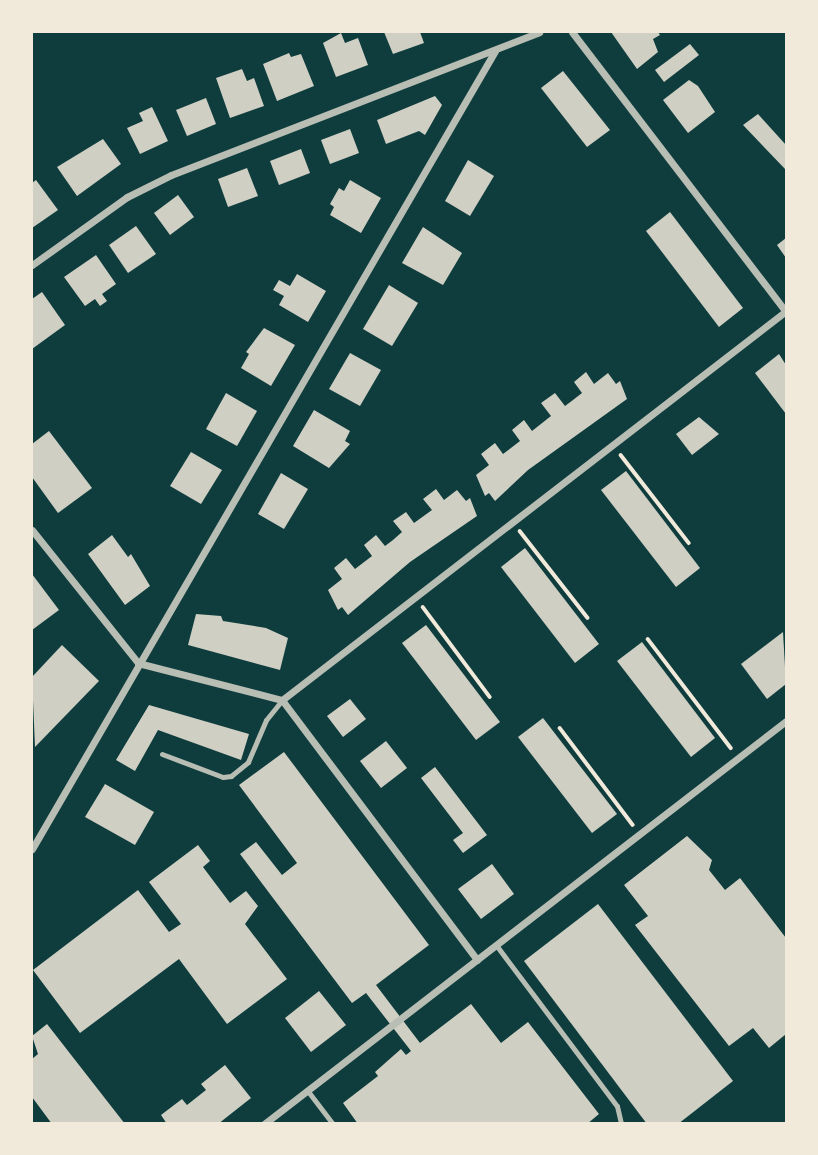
<!DOCTYPE html>
<style>
body{margin:0}
#map{position:relative;width:818px;height:1155px;overflow:hidden;background:#0f3d3e;font-family:"DM Sans",sans-serif}
div>[style]{position:absolute}
.building>*{inset:0;background:#cfcfc3}
.path>*{height:3.5px;margin:-1.75px;padding:0 1.75px;transform-origin:1.75px;border-radius:1.75px;background:#f1e9da}
.service>*{height:5px;margin:-2.5px;padding:0 2.5px;transform-origin:2.5px;border-radius:2.5px;background:#b8beb3}
.minor>*{height:7px;margin:-3.5px;padding:0 3.5px;transform-origin:3.5px;border-radius:3.5px;background:#b8beb3}
span{translate:-50% -50%;white-space:nowrap;text-align:center;line-height:1.15;-webkit-text-stroke:5px #f1e9da;paint-order:stroke}
.frame{position:absolute;inset:0;border:33px solid #f1e9da;pointer-events:none}
</style>
<div id="map">
<div class="building">
<div style="clip-path:polygon(384px 32px,420px 32px,424px 43px,393px 54px)"></div>
<div style="clip-path:polygon(611px 32px,658px 32px,660px 35px,653px 39px,658px 52px,637px 69px)"></div>
<div style="clip-path:polygon(341px 33px,345px 43px,358px 38px,368px 65px,336px 77px,323px 43px)"></div>
<div style="clip-path:polygon(690px 44px,699px 55px,664px 82px,655px 70px)"></div>
<div style="clip-path:polygon(289px 53px,291px 57px,301px 54px,314px 86px,277px 101px,263px 64px)"></div>
<div style="clip-path:polygon(242px 69px,247px 81px,254px 78px,264px 106px,230px 118px,216px 78px)"></div>
<div style="clip-path:polygon(563px 71px,610px 130px,587px 147px,541px 88px)"></div>
<div style="clip-path:polygon(689px 80px,698px 86px,715px 112px,688px 133px,663px 100px)"></div>
<div style="clip-path:polygon(435px 96px,442px 105px,425px 135px,419px 131px,386px 144px,377px 120px)"></div>
<div style="clip-path:polygon(206px 98px,216px 124px,187px 136px,176px 110px)"></div>
<div style="clip-path:polygon(152px 107px,168px 141px,140px 154px,127px 128px,143px 121px,139px 113px)"></div>
<div style="clip-path:polygon(758px 114px,786px 145px,786px 170px,743px 125px)"></div>
<div style="clip-path:polygon(350px 129px,359px 153px,330px 164px,321px 140px)"></div>
<div style="clip-path:polygon(103px 139px,121px 164px,77px 196px,57px 167px)"></div>
<div style="clip-path:polygon(301px 149px,310px 173px,279px 185px,270px 161px)"></div>
<div style="clip-path:polygon(468px 160px,494px 176px,470px 216px,445px 201px)"></div>
<div style="clip-path:polygon(247px 168px,258px 196px,228px 207px,218px 179px)"></div>
<div style="clip-path:polygon(36px 180px,58px 210px,32px 228px,32px 183px)"></div>
<div style="clip-path:polygon(350px 180px,381px 198px,361px 233px,330px 215px,334px 207px,330px 204px,339px 188px,344px 191px)"></div>
<div style="clip-path:polygon(178px 195px,194px 217px,170px 235px,154px 213px)"></div>
<div style="clip-path:polygon(670px 212px,743px 308px,719px 327px,646px 231px)"></div>
<div style="clip-path:polygon(136px 226px,156px 254px,128px 273px,109px 245px)"></div>
<div style="clip-path:polygon(423px 227px,462px 253px,443px 285px,402px 263px)"></div>
<div style="clip-path:polygon(786px 238px,786px 258px,777px 245px)"></div>
<div style="clip-path:polygon(96px 255px,116px 284px,102px 294px,107px 301px,100px 306px,95px 299px,85px 306px,64px 277px)"></div>
<div style="clip-path:polygon(297px 274px,326px 291px,308px 322px,279px 305px,284px 296px,273px 290px,279px 280px,290px 286px)"></div>
<div style="clip-path:polygon(389px 285px,418px 303px,392px 346px,363px 329px)"></div>
<div style="clip-path:polygon(42px 292px,65px 325px,32px 349px,32px 299px)"></div>
<div style="clip-path:polygon(264px 328px,295px 345px,271px 386px,241px 368px,249px 354px,246px 352px)"></div>
<div style="clip-path:polygon(350px 353px,381px 370px,360px 406px,329px 389px)"></div>
<div style="clip-path:polygon(779px 354px,786px 365px,786px 414px,755px 373px)"></div>
<div style="clip-path:polygon(586px 372px,594px 384px,608px 373px,616px 384px,620px 381px,627px 399px,528px 470px,495px 501px,489px 493px,485px 496px,476px 475px,489px 465px,481px 454px,495px 443px,503px 454px,520px 441px,512px 430px,524px 420px,532px 431px,551px 416px,541px 403px,555px 393px,565px 406px,573px 400px,582px 393px,574px 382px)"></div>
<div style="clip-path:polygon(226px 393px,257px 411px,237px 446px,206px 429px)"></div>
<div style="clip-path:polygon(314px 410px,350px 431px,345px 441px,350px 444px,329px 468px,293px 446px)"></div>
<div style="clip-path:polygon(699px 417px,719px 434px,692px 455px,676px 434px)"></div>
<div style="clip-path:polygon(49px 431px,92px 488px,58px 513px,32px 477px,32px 444px)"></div>
<div style="clip-path:polygon(191px 452px,222px 470px,201px 504px,170px 486px)"></div>
<div style="clip-path:polygon(626px 471px,700px 568px,676px 587px,601px 490px)"></div>
<div style="clip-path:polygon(281px 473px,308px 489px,284px 529px,258px 514px)"></div>
<div style="clip-path:polygon(436px 489px,444px 500px,457px 490px,466px 501px,470px 498px,477px 516px,410px 562px,348px 615px,342px 607px,338px 610px,328px 590px,342px 579px,334px 568px,346px 558px,355px 569px,372px 556px,364px 545px,376px 535px,385px 546px,393px 540px,402px 532px,393px 521px,406px 512px,414px 523px,432px 510px,423px 499px)"></div>
<div style="clip-path:polygon(112px 535px,128px 557px,131px 554px,150px 586px,125px 605px,88px 554px)"></div>
<div style="clip-path:polygon(525px 548px,599px 644px,575px 663px,501px 567px)"></div>
<div style="clip-path:polygon(32px 574px,59px 610px,32px 630px)"></div>
<div style="clip-path:polygon(196px 614px,221px 616px,223px 621px,266px 628px,288px 638px,280px 670px,188px 645px)"></div>
<div style="clip-path:polygon(426px 625px,500px 722px,476px 740px,402px 643px)"></div>
<div style="clip-path:polygon(783px 632px,786px 684px,767px 699px,741px 664px)"></div>
<div style="clip-path:polygon(642px 642px,715px 738px,691px 757px,617px 661px)"></div>
<div style="clip-path:polygon(62px 645px,99px 681px,35px 747px,32px 677px)"></div>
<div style="clip-path:polygon(350px 699px,366px 719px,343px 737px,327px 716px)"></div>
<div style="clip-path:polygon(149px 705px,249px 734px,241px 760px,158px 730px,135px 771px,116px 760px)"></div>
<div style="clip-path:polygon(543px 718px,617px 814px,592px 833px,518px 737px)"></div>
<div style="clip-path:polygon(386px 741px,407px 768px,381px 788px,360px 761px)"></div>
<div style="clip-path:polygon(284px 752px,429px 945px,376px 985px,420px 1043px,471px 1004px,501px 1043px,528px 1022px,599px 1114px,587px 1124px,358px 1124px,343px 1103px,378px 1076px,375px 1072px,401px 1049px,406px 1055px,411px 1051px,366px 993px,352px 1003px,240px 854px,256px 842px,282px 875px,297px 863px,239px 785px)"></div>
<div style="clip-path:polygon(435px 767px,487px 835px,463px 853px,453px 840px,463px 833px,421px 778px)"></div>
<div style="clip-path:polygon(105px 784px,154px 812px,135px 845px,85px 817px)"></div>
<div style="clip-path:polygon(687px 836px,712px 860px,709px 870px,725px 890px,740px 878px,786px 938px,786px 1034px,769px 1048px,753px 1028px,729px 1046px,635px 925px,648px 916px,624px 885px)"></div>
<div style="clip-path:polygon(198px 845px,210px 861px,203px 867px,230px 903px,246px 891px,258px 906px,245px 924px,287px 979px,227px 1024px,179px 959px,80px 1033px,33px 970px,138px 890px,169px 932px,181px 924px,149px 882px)"></div>
<div style="clip-path:polygon(492px 864px,514px 894px,481px 919px,458px 889px)"></div>
<div style="clip-path:polygon(598px 904px,733px 1081px,678px 1124px,647px 1124px,524px 961px)"></div>
<div style="clip-path:polygon(319px 991px,346px 1025px,311px 1052px,285px 1018px)"></div>
<div style="clip-path:polygon(47px 1024px,125px 1124px,52px 1124px,32px 1097px,32px 1059px,38px 1054px,32px 1036px)"></div>
<div style="clip-path:polygon(225px 1065px,251px 1098px,218px 1124px,167px 1124px,161px 1115px,182px 1099px,187px 1105px,206px 1090px,201px 1084px)"></div>
</div>
<div class="path">
<div style="left:621px;top:455px;width:111px;rotate:52.3deg"></div>
<div style="left:520px;top:531px;width:110px;rotate:52deg"></div>
<div style="left:423px;top:607px;width:112px;rotate:53.3deg"></div>
<div style="left:648px;top:639px;width:137px;rotate:52.7deg"></div>
<div style="left:560px;top:728px;width:121px;rotate:53deg"></div>
</div>
<div class="service">
<div style="left:162px;top:754px;width:65px;rotate:20.7deg"></div>
<div style="left:223px;top:777px;width:8px;rotate:-7deg"></div>
<div style="left:231px;top:776px;width:22px;rotate:-39deg"></div>
<div style="left:248px;top:762px;width:46px;rotate:-66.8deg"></div>
<div style="left:266px;top:720px;width:26px;rotate:-51deg"></div>
<div style="left:496px;top:945px;width:201px;rotate:53.1deg"></div>
<div style="left:617px;top:1106px;width:18px;rotate:77deg"></div>
<div style="left:307px;top:1090px;width:43px;rotate:52.6deg"></div>
</div>
<div class="minor">
<div style="left:572px;top:32px;width:352px;rotate:52.6deg"></div>
<div style="left:32px;top:265px;width:117px;rotate:-35.6deg"></div>
<div style="left:127px;top:197px;width:49px;rotate:-26.6deg"></div>
<div style="left:171px;top:175px;width:395px;rotate:-21.2deg"></div>
<div style="left:32px;top:530px;width:170px;rotate:51.4deg"></div>
<div style="left:138px;top:663px;width:149px;rotate:14.4deg"></div>
<div style="left:282px;top:700px;width:325px;rotate:53.1deg"></div>
<div style="left:282px;top:700px;width:637px;rotate:-37.66deg"></div>
<div style="left:32px;top:849px;width:923px;rotate:-59.88deg"></div>
<div style="left:264px;top:1124px;width:659px;rotate:-37.67deg"></div>
</div>
<div class="frame"></div>
</div>
